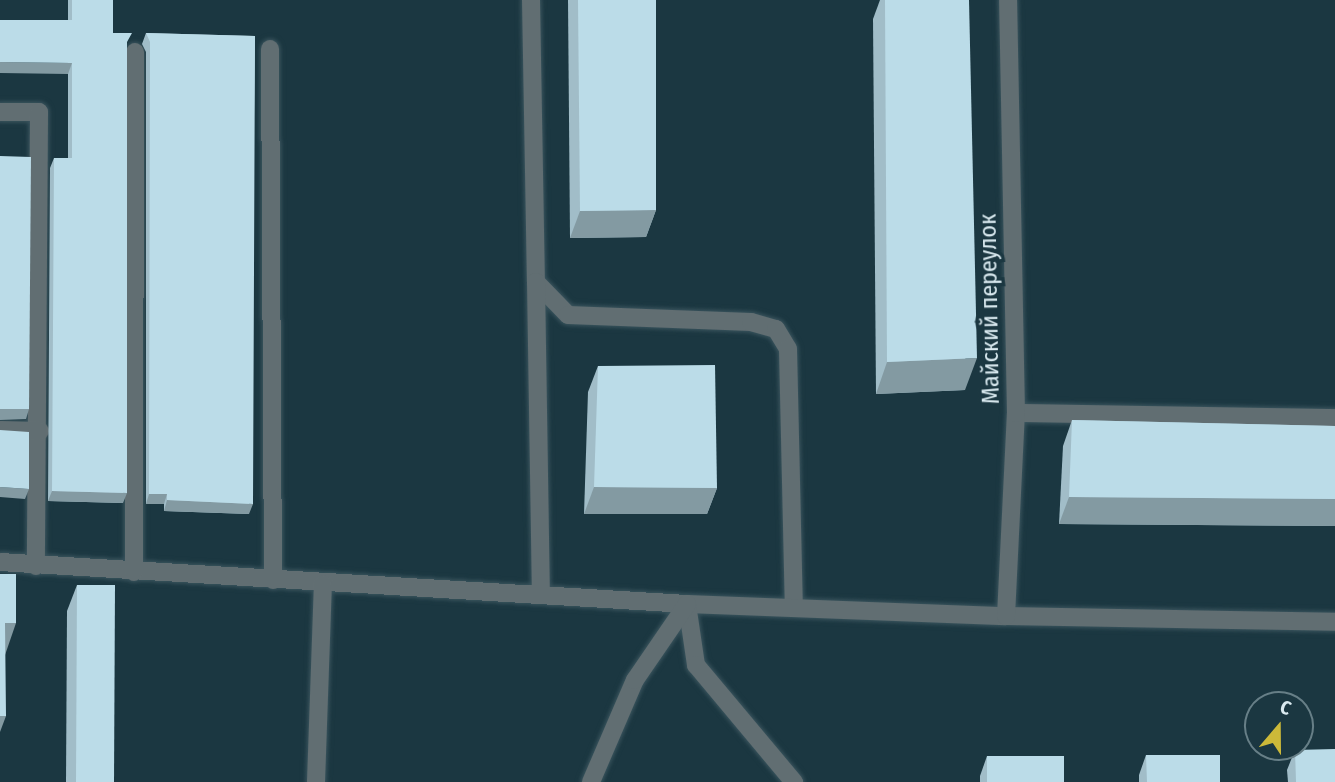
<!DOCTYPE html>
<meta charset="utf-8">
<style>
body{margin:0}
#map{position:relative;width:1335px;height:782px;overflow:hidden;background:#1b3741;font-family:"Fira Sans Condensed",sans-serif}
div>[style]{position:absolute}
.roads{filter:drop-shadow(0 0 2px #3a545d) drop-shadow(0 0 2px #3a545d)}
.minor>*{height:18px;margin:-9px;padding:0 9px;transform-origin:9px;border-radius:9px;background:#616e72}
.wall>*{inset:0;background:#a1bdc8}
.shaded-wall>*{inset:0;background:#839aa2}
.building>*{inset:0;background:#bbdce8}
span{translate:-50% -50%;white-space:nowrap;text-align:center;line-height:1.15;-webkit-text-stroke:7px #1b3741;paint-order:stroke}
.street-label{font-size:24px;color:#daeaf0}
.north{position:absolute;left:1244px;top:691px;width:70px;height:70px;box-sizing:border-box;background:#1b3741;border:2px solid #677f87;border-radius:50%;rotate:20deg;font-size:19px;font-weight:700;line-height:28px;text-align:center;color:#daeaf0}
.north::after{content:'';display:block;margin:auto;width:24px;height:32px;background:#ccb939;clip-path:polygon(50% 0,100% 100%,50% 72%,0 100%)}
</style>
<div id="map">
<div class="roads">
<div class="minor">
<div style="left:531px;top:0;width:282px;rotate:89deg"></div>
<div style="left:536px;top:282px;width:46px;rotate:45.9deg"></div>
<div style="left:568px;top:315px;width:183px;rotate:2.2deg"></div>
<div style="left:751px;top:322px;width:26px;rotate:16deg"></div>
<div style="left:776px;top:329px;width:23px;rotate:59deg"></div>
<div style="left:788px;top:349px;width:256px;rotate:88.7deg"></div>
<div style="left:270px;top:49px;width:531px;rotate:89.68deg"></div>
<div style="left:0;top:112px;width:39px"></div>
<div style="left:39px;top:112px;width:454px;rotate:90.4deg"></div>
<div style="left:536px;top:282px;width:311px;rotate:89.1deg"></div>
<div style="left:1016px;top:413px;width:319px;rotate:0.9deg"></div>
<div style="left:0;top:430px;width:40px;rotate:1.4deg"></div>
<div style="left:0;top:562px;width:688px;rotate:3.5deg"></div>
<div style="left:687px;top:604px;width:319px;rotate:2.2deg"></div>
<div style="left:1006px;top:616px;width:329px;rotate:1deg"></div>
<div style="left:134px;top:572px;width:520px;rotate:-89.89deg"></div>
<div style="left:687px;top:604px;width:62px;rotate:81.6deg"></div>
<div style="left:696px;top:665px;width:153px;rotate:50.1deg"></div>
<div style="left:1006px;top:616px;width:203px;rotate:-87.2deg"></div>
<div style="left:1016px;top:413px;width:413px;rotate:-91.1deg"></div>
<div style="left:316px;top:782px;width:198px;rotate:-88deg"></div>
<div style="left:591px;top:782px;width:111px;rotate:-66.7deg"></div>
<div style="left:635px;top:680px;width:92px;rotate:-55.6deg"></div>
</div>
</div>
<div class="wall">
<div style="clip-path:polygon(68px 0,113px 0,113px 33px,127px 45px,123px 503px,48px 501px,50px 168px,54px 158px,68px 158px)"></div>
<div style="clip-path:polygon(568px 0,656px 0,656px 210px,646px 237px,570px 238px)"></div>
<div style="clip-path:polygon(880px 0,969px 0,965px 390px,876px 394px,873px 19px)"></div>
<div style="clip-path:polygon(146px 33px,255px 36px,249px 514px,164px 511px,164px 504px,146px 504px,146px 52px,142px 44px)"></div>
<div style="clip-path:polygon(598px 366px,717px 488px,707px 514px,584px 514px,588px 392px)"></div>
<div style="clip-path:polygon(1072px 420px,1335px 426px,1335px 526px,1059px 524px,1063px 446px)"></div>
<div style="clip-path:polygon(77px 585px,114px 782px,66px 782px,67px 611px)"></div>
<div style="clip-path:polygon(1295px 750px,1335px 782px,1288px 782px,1287px 770px)"></div>
<div style="clip-path:polygon(1146px 755px,1220px 782px,1139px 782px,1139px 775px)"></div>
<div style="clip-path:polygon(987px 756px,1064px 782px,980px 782px,980px 776px)"></div>
</div>
<div class="shaded-wall">
<div style="clip-path:polygon(0 62px,72px 63px,68px 74px,0 73px)"></div>
<div style="clip-path:polygon(656px 210px,646px 237px,570px 238px,580px 211px)"></div>
<div style="clip-path:polygon(977px 358px,965px 390px,876px 394px,887px 362px)"></div>
<div style="clip-path:polygon(0 409px,29px 409px,26px 419px,0 420px)"></div>
<div style="clip-path:polygon(0 487px,29px 489px,25px 499px,0 497px)"></div>
<div style="clip-path:polygon(594px 487px,717px 488px,707px 514px,584px 514px)"></div>
<div style="clip-path:polygon(52px 491px,127px 493px,123px 503px,48px 501px)"></div>
<div style="clip-path:polygon(149px 494px,167px 494px,164px 504px,146px 504px)"></div>
<div style="clip-path:polygon(1069px 497px,1335px 499px,1335px 526px,1059px 524px)"></div>
<div style="clip-path:polygon(167px 500px,253px 504px,249px 514px,164px 511px)"></div>
<div style="clip-path:polygon(5px 623px,16px 623px,5px 655px)"></div>
<div style="clip-path:polygon(0 716px,6px 716px,0 732px)"></div>
</div>
<div class="building">
<div style="clip-path:polygon(72px 0,113px 0,113px 33px,132px 33px,127px 42px,127px 493px,52px 491px,54px 158px,72px 158px,72px 63px,0 62px,0 20px,72px 20px)"></div>
<div style="clip-path:polygon(578px 0,656px 0,656px 210px,580px 211px)"></div>
<div style="clip-path:polygon(885px 0,969px 0,977px 358px,887px 362px)"></div>
<div style="clip-path:polygon(146px 33px,255px 36px,253px 504px,167px 500px,167px 494px,149px 494px,150px 42px)"></div>
<div style="clip-path:polygon(0 156px,31px 157px,29px 409px,0 409px)"></div>
<div style="clip-path:polygon(715px 365px,717px 488px,594px 487px,598px 366px)"></div>
<div style="clip-path:polygon(1072px 420px,1335px 426px,1335px 499px,1069px 497px)"></div>
<div style="clip-path:polygon(0 430px,29px 432px,29px 489px,0 487px)"></div>
<div style="clip-path:polygon(0 574px,16px 574px,16px 623px,5px 623px,6px 716px,0 716px)"></div>
<div style="clip-path:polygon(77px 585px,115px 585px,114px 782px,76px 782px)"></div>
<div style="clip-path:polygon(1335px 749px,1335px 782px,1296px 782px,1295px 750px)"></div>
<div style="clip-path:polygon(1146px 755px,1220px 755px,1220px 782px,1147px 782px)"></div>
<div style="clip-path:polygon(987px 756px,1064px 756px,1064px 782px,987px 782px)"></div>
</div>
<div class="street-label">
<span style="left:990px;top:309px;rotate:-91deg">Майский переулок</span>
</div>
<div class="north">С</div>
</div>
